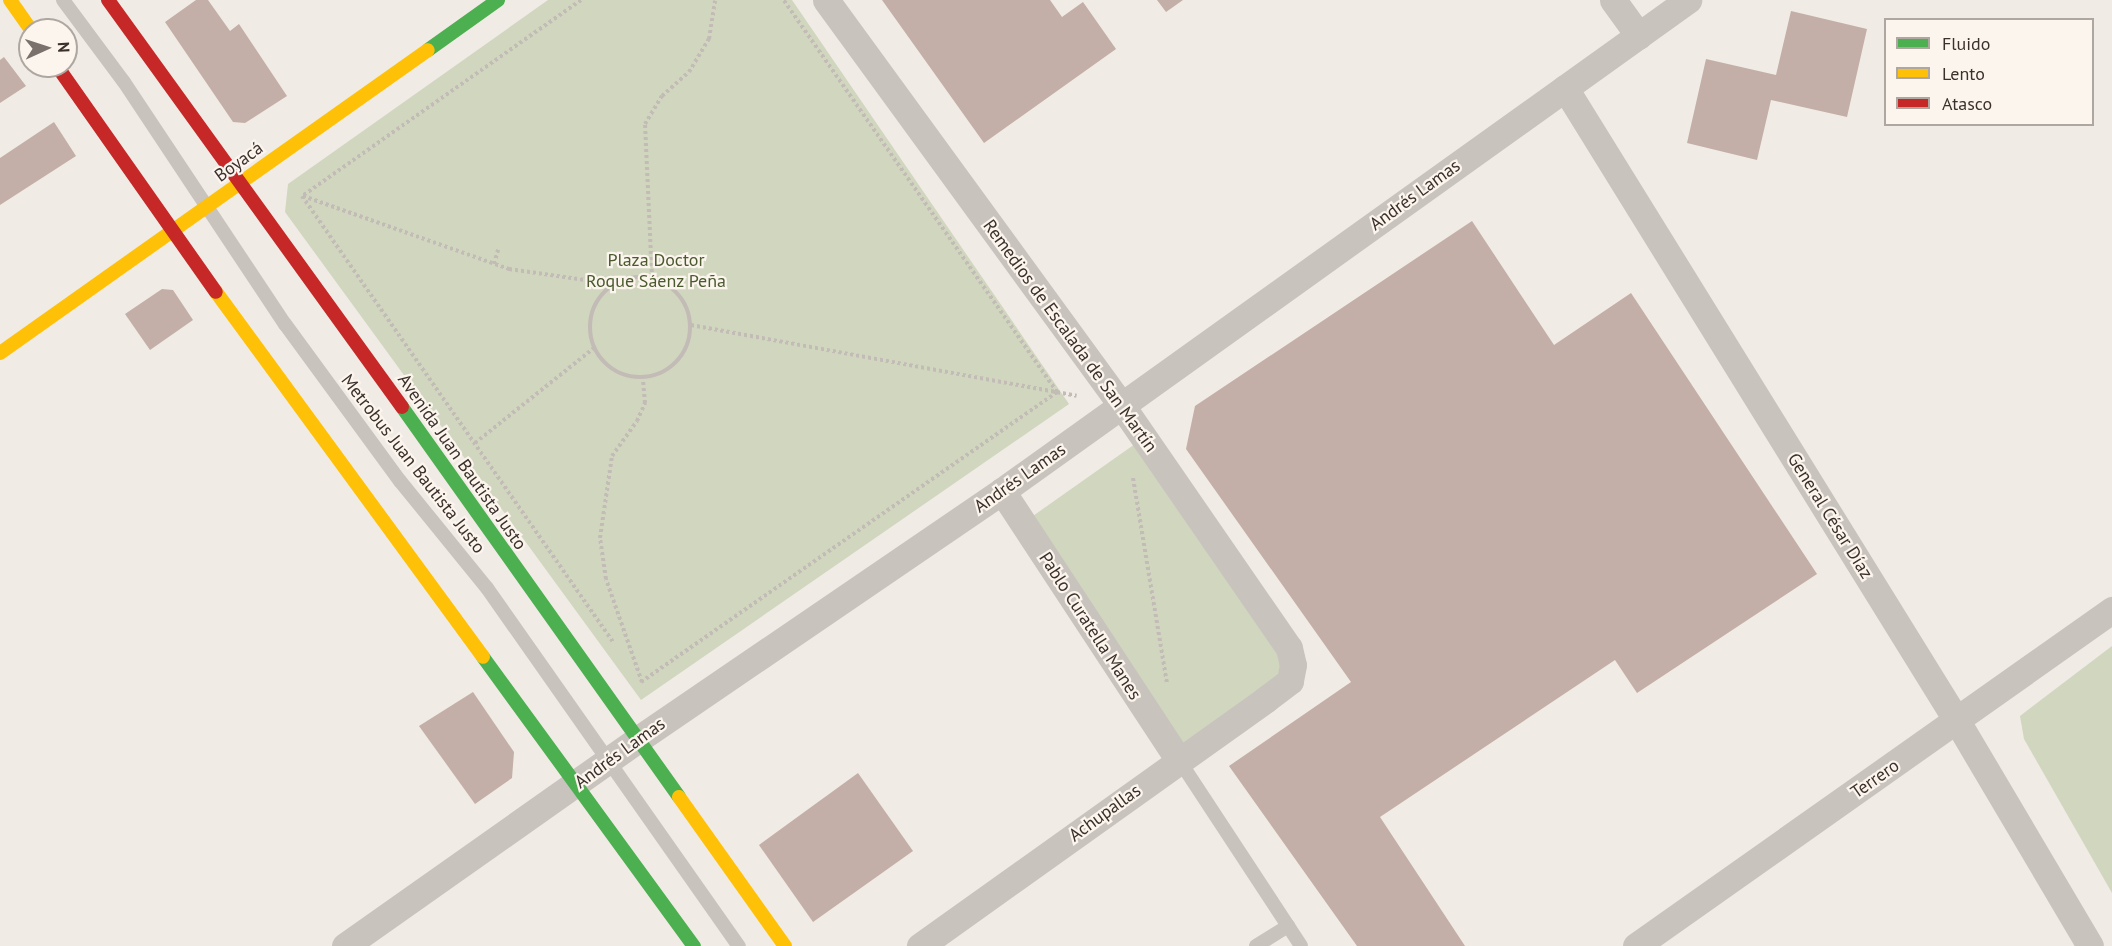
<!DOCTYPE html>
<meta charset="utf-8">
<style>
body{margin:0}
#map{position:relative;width:2112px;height:946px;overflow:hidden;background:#f0ebe5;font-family:"PT Sans",sans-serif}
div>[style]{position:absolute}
.green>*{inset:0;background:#d1d6bf}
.building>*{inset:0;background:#c3afa7}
.path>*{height:4px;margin-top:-2px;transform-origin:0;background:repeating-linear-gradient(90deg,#c2bbb6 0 3px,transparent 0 6px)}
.path>.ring{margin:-2px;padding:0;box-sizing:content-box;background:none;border:4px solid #c2bbb6;border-radius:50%}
.lane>*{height:14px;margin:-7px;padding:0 7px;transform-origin:7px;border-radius:7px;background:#c9c3be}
.street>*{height:27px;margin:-13.5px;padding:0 13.5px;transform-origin:13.5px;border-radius:13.5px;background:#c9c3be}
.fast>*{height:14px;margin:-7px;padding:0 7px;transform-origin:7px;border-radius:7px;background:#4caf50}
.slow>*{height:14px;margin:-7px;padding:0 7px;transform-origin:7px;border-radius:7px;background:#ffc107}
.jam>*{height:14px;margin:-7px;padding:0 7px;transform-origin:7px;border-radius:7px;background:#c62828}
span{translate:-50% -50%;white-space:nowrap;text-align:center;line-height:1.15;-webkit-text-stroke:4.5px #fbf5ee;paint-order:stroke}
.street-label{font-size:18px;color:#3b302b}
.park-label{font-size:18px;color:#4a5a2e}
.legend{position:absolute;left:1884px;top:18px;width:210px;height:108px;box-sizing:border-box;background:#fbf5ee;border:2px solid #aea6a0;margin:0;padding:8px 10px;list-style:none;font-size:18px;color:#3b302b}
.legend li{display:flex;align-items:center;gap:12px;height:30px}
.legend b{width:30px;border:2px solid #aea6a0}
.north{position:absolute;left:18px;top:18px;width:60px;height:60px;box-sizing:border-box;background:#fbf5ee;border:2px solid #aea6a0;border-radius:50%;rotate:87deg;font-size:16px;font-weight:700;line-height:24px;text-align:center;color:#3b302b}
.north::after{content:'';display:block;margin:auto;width:21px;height:27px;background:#7a716c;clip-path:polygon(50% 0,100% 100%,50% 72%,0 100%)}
</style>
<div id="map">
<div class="green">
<div style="clip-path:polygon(548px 0,792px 0,1069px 404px,641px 700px,285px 212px,288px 184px)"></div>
<div style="clip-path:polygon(1135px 444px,1295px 671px,1172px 758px,1013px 530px)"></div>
<div style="clip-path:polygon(2112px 646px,2112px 893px,2024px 739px,2020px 716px)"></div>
</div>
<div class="building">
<div style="clip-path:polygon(196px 0,208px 0,230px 31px,239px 24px,287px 96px,245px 123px,233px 122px,165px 22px)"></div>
<div style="clip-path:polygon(882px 0,1050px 0,1062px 17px,1083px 2px,1116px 49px,984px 143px)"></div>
<div style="clip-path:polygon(1157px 0,1183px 0,1166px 12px)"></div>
<div style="clip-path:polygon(1791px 11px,1867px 29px,1847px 117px,1771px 100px,1757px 160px,1687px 143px,1706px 59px,1776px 75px)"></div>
<div style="clip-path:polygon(4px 57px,26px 86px,0 103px,0 60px)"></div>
<div style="clip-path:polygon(54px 122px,76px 156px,0 205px,0 158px)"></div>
<div style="clip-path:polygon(1472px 221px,1554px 345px,1631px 293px,1817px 574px,1637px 693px,1615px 660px,1380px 817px,1465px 946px,1357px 946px,1229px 766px,1351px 682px,1186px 449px,1195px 406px)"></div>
<div style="clip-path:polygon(162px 289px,173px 290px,193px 320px,150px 350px,125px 314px)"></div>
<div style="clip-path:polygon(473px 692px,514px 752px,512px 778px,475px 804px,419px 726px)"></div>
<div style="clip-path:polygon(858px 773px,913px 851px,813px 922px,759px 845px)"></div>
</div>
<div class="path">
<div style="left:581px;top:0;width:341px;rotate:144.9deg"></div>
<div style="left:302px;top:196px;width:544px;rotate:55.11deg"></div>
<div style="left:303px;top:196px;width:219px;rotate:19.5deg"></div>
<div style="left:509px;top:269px;width:105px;rotate:8.2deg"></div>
<div style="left:494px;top:264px;width:15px;rotate:-74deg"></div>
<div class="ring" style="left:590px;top:277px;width:96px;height:96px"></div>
<div style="left:652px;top:278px;width:154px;rotate:-92.6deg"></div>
<div style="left:645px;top:124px;width:33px;rotate:-59deg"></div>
<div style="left:662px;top:96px;width:36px;rotate:-42deg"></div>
<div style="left:689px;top:72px;width:39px;rotate:-59deg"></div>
<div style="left:709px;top:39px;width:39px;rotate:-81deg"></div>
<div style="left:691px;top:325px;width:392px;rotate:10.4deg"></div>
<div style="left:475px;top:443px;width:152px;rotate:-38.6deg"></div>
<div style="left:1133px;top:478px;width:208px;rotate:80.6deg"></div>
<div style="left:641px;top:682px;width:507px;rotate:-34.88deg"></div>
<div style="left:1057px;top:392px;width:478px;rotate:-124.9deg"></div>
<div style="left:642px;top:682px;width:109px;rotate:-109.3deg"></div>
<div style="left:606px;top:579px;width:41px;rotate:-98.3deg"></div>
<div style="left:600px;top:538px;width:83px;rotate:-81.7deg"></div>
<div style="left:612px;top:456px;width:43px;rotate:-54.5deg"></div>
<div style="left:637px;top:421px;width:20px;rotate:-66deg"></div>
<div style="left:645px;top:403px;width:24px;rotate:-95deg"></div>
</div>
<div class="lane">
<div style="left:63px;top:0;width:102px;rotate:53.4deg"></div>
<div style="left:124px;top:82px;width:291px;rotate:56.4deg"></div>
<div style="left:285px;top:324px;width:195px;rotate:53.8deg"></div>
<div style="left:400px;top:481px;width:138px;rotate:50.9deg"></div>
<div style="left:487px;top:588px;width:438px;rotate:54.9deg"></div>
<div style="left:1179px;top:760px;width:222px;rotate:56.7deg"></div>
<div style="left:1256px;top:946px;width:38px;rotate:-32deg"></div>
</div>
<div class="street">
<div style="left:826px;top:0;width:502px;rotate:53.91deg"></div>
<div style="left:1122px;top:406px;width:294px;rotate:55.4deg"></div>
<div style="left:1289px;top:648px;width:17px;rotate:77deg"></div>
<div style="left:1293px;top:665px;width:16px;rotate:101deg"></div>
<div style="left:1290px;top:681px;width:31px;rotate:143deg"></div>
<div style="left:1265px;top:700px;width:424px;rotate:144.5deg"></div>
<div style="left:1613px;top:0;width:44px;rotate:54.2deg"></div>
<div style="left:1565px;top:88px;width:745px;rotate:58.23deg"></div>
<div style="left:1957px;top:721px;width:261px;rotate:59.4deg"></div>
<div style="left:1002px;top:491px;width:322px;rotate:56.7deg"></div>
<div style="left:345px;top:946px;width:357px;rotate:-35.2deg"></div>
<div style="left:637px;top:740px;width:442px;rotate:-34.3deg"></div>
<div style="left:1002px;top:491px;width:844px;rotate:-35.59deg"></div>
<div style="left:1636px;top:946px;width:583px;rotate:-35.22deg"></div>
</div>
<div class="fast">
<div style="left:428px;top:50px;width:86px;rotate:-35.5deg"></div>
<div style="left:402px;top:407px;width:478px;rotate:54.6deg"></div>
<div style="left:483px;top:657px;width:358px;rotate:53.9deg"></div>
</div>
<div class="slow">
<div style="left:10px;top:0;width:37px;rotate:55deg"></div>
<div style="left:216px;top:292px;width:452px;rotate:53.8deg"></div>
<div style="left:0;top:353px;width:524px;rotate:-35.3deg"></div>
<div style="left:679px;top:797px;width:183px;rotate:54.6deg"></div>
</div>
<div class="jam">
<div style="left:108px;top:0;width:502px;rotate:54.16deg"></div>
<div style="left:57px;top:66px;width:276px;rotate:54.9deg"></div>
</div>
<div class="street-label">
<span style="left:239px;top:162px;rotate:-36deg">Boyacá</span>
<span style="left:1415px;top:195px;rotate:-36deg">Andrés Lamas</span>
<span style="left:1070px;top:336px;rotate:54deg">Remedios de Escalada de San Martín</span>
<span style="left:462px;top:462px;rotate:55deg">Avenida Juan Bautista Justo</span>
<span style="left:413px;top:464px;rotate:52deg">Metrobus Juan Bautista Justo</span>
<span style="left:1020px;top:478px;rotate:-35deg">Andrés Lamas</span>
<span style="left:1830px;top:516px;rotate:58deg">General César Díaz</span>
<span style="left:1090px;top:626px;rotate:57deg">Pablo Curatella Manes</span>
<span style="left:620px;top:753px;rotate:-36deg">Andrés Lamas</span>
<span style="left:1875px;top:779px;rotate:-35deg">Terrero</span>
<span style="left:1105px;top:813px;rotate:-36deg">Achupallas</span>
</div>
<div class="park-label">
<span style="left:656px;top:271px">Plaza Doctor<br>Roque Sáenz Peña</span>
</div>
<ul class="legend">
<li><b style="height:8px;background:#4caf50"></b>Fluido</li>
<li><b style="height:8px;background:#ffc107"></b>Lento</li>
<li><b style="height:8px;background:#c62828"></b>Atasco</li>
</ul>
<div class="north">N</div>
</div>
